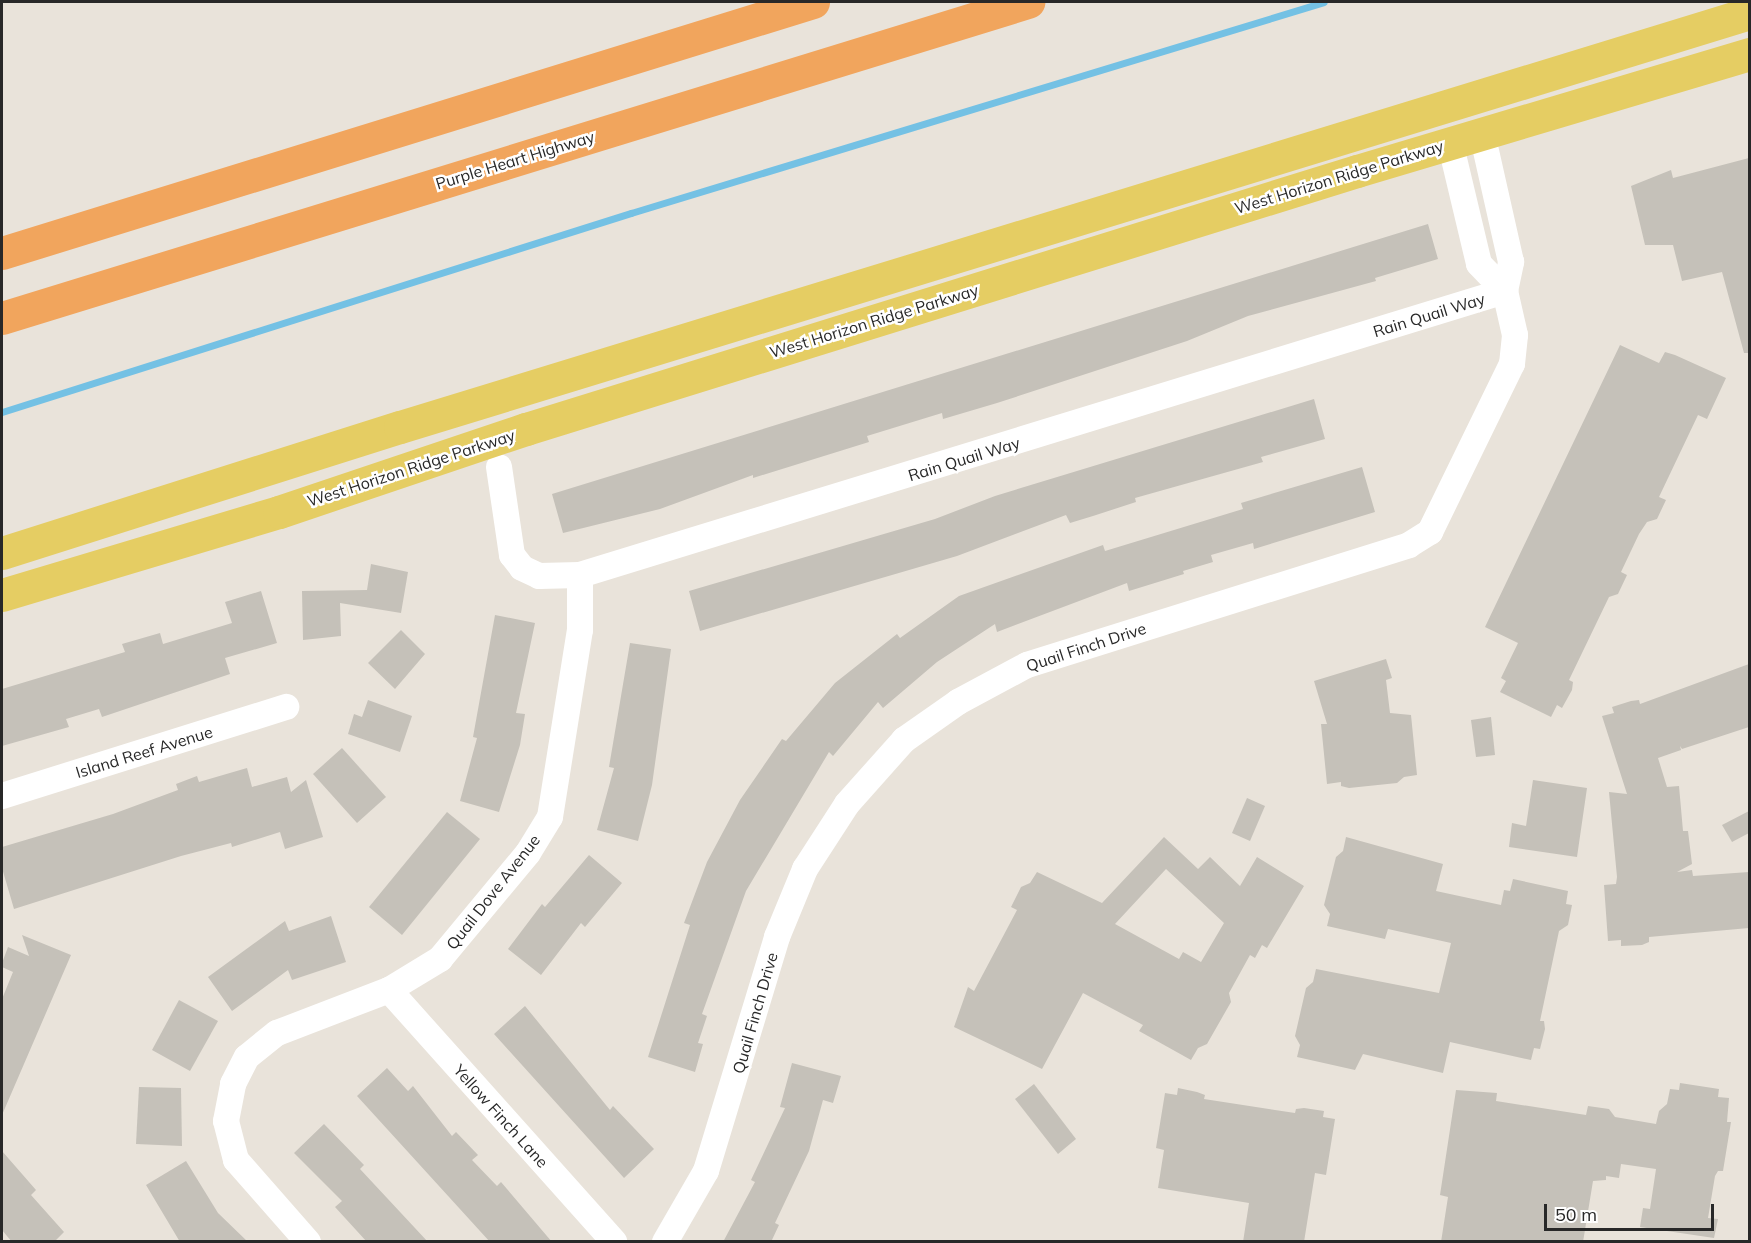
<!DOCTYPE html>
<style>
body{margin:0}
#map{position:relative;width:1751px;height:1243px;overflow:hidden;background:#e9e3da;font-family:Mulish,sans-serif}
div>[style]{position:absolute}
.stream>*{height:7px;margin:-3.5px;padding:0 3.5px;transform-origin:3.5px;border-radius:3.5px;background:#74c1e4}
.building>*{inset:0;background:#c5c1b9}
.street>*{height:26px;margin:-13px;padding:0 13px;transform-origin:13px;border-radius:13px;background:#fff}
.primary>*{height:33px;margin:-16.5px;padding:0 16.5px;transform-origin:16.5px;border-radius:16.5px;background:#e5cd63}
.highway>*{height:33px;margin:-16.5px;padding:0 16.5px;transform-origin:16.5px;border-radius:16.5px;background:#f1a55d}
span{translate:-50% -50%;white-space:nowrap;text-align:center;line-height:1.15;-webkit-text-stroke:5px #fff;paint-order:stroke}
.street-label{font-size:16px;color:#282828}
.frame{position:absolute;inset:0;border:3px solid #282828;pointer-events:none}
.scale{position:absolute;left:1544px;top:1204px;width:170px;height:27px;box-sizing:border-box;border:3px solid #282828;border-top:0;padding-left:8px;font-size:18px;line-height:21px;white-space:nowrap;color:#282828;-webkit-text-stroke:4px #fff;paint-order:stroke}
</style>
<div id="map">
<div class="stream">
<div style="left:2px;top:412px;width:660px;rotate:-17.56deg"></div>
<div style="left:631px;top:213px;width:724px;rotate:-16.93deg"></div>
</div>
<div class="building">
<div style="clip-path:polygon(1749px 158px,1749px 353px,1744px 353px,1722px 272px,1682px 281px,1673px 245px,1645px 245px,1631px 186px,1671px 170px,1673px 178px)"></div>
<div style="clip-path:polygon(1428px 224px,1438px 259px,1375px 278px,1376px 281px,1248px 316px,1187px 341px,997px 403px,943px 419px,942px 413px,867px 436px,869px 442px,753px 478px,753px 475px,660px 509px,563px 533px,552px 494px)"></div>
<div style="clip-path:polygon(1620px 345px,1659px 363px,1665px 352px,1675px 355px,1726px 378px,1707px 419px,1698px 415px,1659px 497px,1666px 500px,1657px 519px,1647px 522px,1639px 534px,1621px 572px,1627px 575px,1618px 594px,1609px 597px,1569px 680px,1573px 682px,1572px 690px,1562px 708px,1557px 705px,1551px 717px,1500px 692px,1506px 681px,1501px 678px,1518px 643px,1485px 627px)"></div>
<div style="clip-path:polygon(1314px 399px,1325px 439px,1261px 457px,1263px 462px,1135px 498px,1136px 502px,1093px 516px,1070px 523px,1066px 515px,957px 556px,700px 631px,689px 591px,935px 519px,995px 496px)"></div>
<div style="clip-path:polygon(1362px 467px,1375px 512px,1254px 549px,1253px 543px,1211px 555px,1213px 562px,1183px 571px,1184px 574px,1129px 591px,1127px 583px,997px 632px,995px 624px,937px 662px,883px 708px,878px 702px,833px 756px,829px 752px,746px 891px,702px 1014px,707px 1016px,698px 1043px,703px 1044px,695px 1072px,648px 1057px,690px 925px,684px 923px,707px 862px,740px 800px,782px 739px,786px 741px,835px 683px,897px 634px,900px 638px,959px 596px,1103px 545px,1105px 551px,1243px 509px,1241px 503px)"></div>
<div style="clip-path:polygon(371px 564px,408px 572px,401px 613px,340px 603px,341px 636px,303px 640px,302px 591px,367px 590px)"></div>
<div style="clip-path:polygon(261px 591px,277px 643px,225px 658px,230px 674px,102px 717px,99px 709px,66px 719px,69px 727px,2px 746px,2px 689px,125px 652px,122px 644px,160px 633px,163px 644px,232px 623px,225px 602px)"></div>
<div style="clip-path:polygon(495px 615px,535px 623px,516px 713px,525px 714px,520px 745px,499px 812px,460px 801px,477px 738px,473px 737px)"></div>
<div style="clip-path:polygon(401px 630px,425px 654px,395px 689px,368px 663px)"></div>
<div style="clip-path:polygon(630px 643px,671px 649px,652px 785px,638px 841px,597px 830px,614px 768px,609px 767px)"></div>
<div style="clip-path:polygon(1386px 659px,1392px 678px,1386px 680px,1390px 713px,1411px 715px,1417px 775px,1404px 777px,1397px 783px,1349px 788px,1341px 786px,1341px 782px,1327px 784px,1321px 724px,1327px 724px,1314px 681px)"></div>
<div style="clip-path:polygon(1749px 664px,1749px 727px,1682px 749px,1680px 746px,1681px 750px,1658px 758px,1667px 787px,1679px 786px,1683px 831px,1688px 831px,1692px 864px,1677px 872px,1692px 870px,1693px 876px,1749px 872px,1749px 928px,1649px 937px,1649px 942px,1642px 945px,1621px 946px,1621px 940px,1608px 941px,1604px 885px,1616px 884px,1617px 877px,1609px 792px,1627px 794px,1602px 716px,1614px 713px,1612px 707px,1631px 701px,1639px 700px,1640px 704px)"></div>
<div style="clip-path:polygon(368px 700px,412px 716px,400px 752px,348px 734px,354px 714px,362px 717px)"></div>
<div style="clip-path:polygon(1491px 717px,1495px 755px,1476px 757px,1471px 720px)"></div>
<div style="clip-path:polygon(342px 748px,386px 797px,357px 823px,313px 774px)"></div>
<div style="clip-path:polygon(247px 768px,252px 787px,287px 777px,291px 792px,306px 780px,323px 837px,285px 849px,280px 832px,232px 847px,231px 843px,181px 856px,14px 909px,2px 868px,2px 847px,113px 814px,178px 790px,176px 784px,197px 776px,199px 782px)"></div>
<div style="clip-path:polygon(1533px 780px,1587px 788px,1577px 857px,1509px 847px,1512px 823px,1526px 826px)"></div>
<div style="clip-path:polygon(1247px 798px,1265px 806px,1250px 841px,1232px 833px)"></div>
<div style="clip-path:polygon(1749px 811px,1749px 833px,1732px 842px,1722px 825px)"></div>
<div style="clip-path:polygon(447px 812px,480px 839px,402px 935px,369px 907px)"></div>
<div style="clip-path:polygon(evenodd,1164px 837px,1198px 869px,1210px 857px,1240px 886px,1257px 857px,1304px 886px,1267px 948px,1262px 945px,1255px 958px,1250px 955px,1229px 993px,1231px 1002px,1207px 1044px,1198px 1048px,1191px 1060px,1139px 1031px,1143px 1025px,1083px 993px,1042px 1069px,954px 1027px,968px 987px,974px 991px,1017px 910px,1011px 907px,1021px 887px,1030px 883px,1037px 872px,1102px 903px,1164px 837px,1166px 869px,1224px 923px,1201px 962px,1183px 952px,1179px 959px,1115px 924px,1166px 869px)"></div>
<div style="clip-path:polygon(1346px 837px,1443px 864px,1436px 891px,1501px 905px,1504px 890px,1510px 891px,1513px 879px,1568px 891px,1566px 904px,1572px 905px,1568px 925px,1559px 931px,1540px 1021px,1544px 1021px,1545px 1029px,1540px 1049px,1534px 1048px,1531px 1060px,1450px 1042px,1443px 1073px,1363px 1054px,1355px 1070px,1297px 1057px,1300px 1045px,1295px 1036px,1306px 988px,1313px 982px,1316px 969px,1439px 993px,1451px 943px,1388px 929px,1385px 939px,1327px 926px,1330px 914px,1324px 905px,1336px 857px,1343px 851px)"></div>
<div style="clip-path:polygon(589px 855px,622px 883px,585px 927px,581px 923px,541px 975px,508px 949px,542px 904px,545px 907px)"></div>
<div style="clip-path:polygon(331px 916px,346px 962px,292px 980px,288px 970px,232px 1011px,208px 977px,285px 921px,289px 931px)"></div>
<div style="clip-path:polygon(22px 935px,71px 955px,2px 1115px,2px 999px,13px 972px,2px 967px,2px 963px,8px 947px,29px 956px)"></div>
<div style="clip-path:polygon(179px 1000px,218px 1021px,190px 1071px,152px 1050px)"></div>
<div style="clip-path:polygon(525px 1006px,610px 1110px,613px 1106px,654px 1149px,624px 1178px,494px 1034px)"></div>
<div style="clip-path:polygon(792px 1063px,841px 1076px,833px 1103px,823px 1100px,809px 1151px,775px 1223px,779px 1225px,771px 1242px,723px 1242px,755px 1182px,751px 1180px,785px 1108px,780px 1107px)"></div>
<div style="clip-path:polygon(387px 1068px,408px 1091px,413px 1086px,452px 1136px,456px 1132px,478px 1155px,472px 1160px,497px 1186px,501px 1182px,552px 1242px,490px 1242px,357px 1096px)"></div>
<div style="clip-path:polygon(1680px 1083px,1719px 1089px,1718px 1097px,1729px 1098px,1727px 1122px,1731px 1122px,1723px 1171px,1718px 1171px,1715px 1176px,1708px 1218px,1718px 1219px,1714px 1238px,1640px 1227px,1643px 1208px,1650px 1209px,1656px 1169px,1621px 1164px,1619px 1178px,1606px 1176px,1606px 1180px,1593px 1181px,1583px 1242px,1441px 1242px,1448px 1197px,1440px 1195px,1456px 1090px,1497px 1093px,1496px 1101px,1586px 1115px,1588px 1106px,1609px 1109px,1615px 1117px,1656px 1124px,1659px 1111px,1667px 1104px,1670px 1089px,1679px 1090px)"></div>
<div style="clip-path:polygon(1034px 1084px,1076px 1139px,1058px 1154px,1015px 1099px)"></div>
<div style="clip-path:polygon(139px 1087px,181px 1088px,182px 1146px,136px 1144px)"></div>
<div style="clip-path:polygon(1178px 1088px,1197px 1092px,1205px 1095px,1204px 1099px,1295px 1113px,1296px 1109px,1304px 1108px,1324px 1111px,1323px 1117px,1335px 1119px,1326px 1175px,1315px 1173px,1304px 1242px,1243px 1242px,1249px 1203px,1158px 1188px,1164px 1150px,1156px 1148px,1165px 1093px,1177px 1095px)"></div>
<div style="clip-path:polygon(324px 1124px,364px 1165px,360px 1169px,428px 1242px,367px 1242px,335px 1207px,342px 1201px,294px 1153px)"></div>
<div style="clip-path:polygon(2px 1151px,36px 1190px,31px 1195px,64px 1232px,54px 1242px,12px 1242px,2px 1230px)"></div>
<div style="clip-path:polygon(186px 1161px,218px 1213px,248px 1242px,180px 1242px,146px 1185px)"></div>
</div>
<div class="street">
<div style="left:1450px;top:142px;width:125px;rotate:76.6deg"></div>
<div style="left:1479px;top:264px;width:37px;rotate:46deg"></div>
<div style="left:499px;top:467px;width:89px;rotate:81.6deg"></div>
<div style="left:512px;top:555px;width:16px;rotate:52deg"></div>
<div style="left:522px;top:568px;width:19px;rotate:25deg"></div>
<div style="left:539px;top:576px;width:41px;rotate:-1.4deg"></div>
<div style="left:580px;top:575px;width:968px;rotate:-17.07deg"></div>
<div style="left:2px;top:796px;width:298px;rotate:-17.4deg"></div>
<div style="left:389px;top:990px;width:338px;rotate:48.2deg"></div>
<div style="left:308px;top:1242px;width:109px;rotate:-131.3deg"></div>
<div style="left:236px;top:1160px;width:40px;rotate:-104.4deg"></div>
<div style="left:226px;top:1121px;width:38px;rotate:-79deg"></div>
<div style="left:233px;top:1084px;width:30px;rotate:-63deg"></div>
<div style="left:247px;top:1057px;width:38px;rotate:-39deg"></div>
<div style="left:277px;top:1033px;width:120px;rotate:-21deg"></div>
<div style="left:389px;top:990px;width:60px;rotate:-31.3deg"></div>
<div style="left:440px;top:959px;width:138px;rotate:-50.3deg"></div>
<div style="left:528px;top:853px;width:42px;rotate:-58.6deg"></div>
<div style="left:550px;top:817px;width:189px;rotate:-80.9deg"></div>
<div style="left:580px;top:630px;width:55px;rotate:-90deg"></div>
<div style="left:665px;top:1242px;width:82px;rotate:-60deg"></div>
<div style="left:706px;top:1171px;width:245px;rotate:-73.1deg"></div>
<div style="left:777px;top:937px;width:74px;rotate:-67.6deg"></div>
<div style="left:805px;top:869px;width:77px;rotate:-57.1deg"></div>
<div style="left:847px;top:804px;width:86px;rotate:-48.3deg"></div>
<div style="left:904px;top:740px;width:66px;rotate:-35.1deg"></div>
<div style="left:958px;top:702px;width:78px;rotate:-28.2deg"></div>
<div style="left:1027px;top:665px;width:400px;rotate:-17.4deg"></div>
<div style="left:1409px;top:545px;width:25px;rotate:-32deg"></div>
<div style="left:1430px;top:532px;width:187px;rotate:-64deg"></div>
<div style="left:1512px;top:364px;width:29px;rotate:-84deg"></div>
<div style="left:1515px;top:335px;width:45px;rotate:-102.8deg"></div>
<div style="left:1505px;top:291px;width:30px;rotate:-78deg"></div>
<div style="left:1511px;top:262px;width:132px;rotate:-102.7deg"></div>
</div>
<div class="primary">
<div style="left:2px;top:553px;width:417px;rotate:-17.6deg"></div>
<div style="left:400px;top:427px;width:1412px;rotate:-17.05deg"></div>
<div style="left:2px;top:595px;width:289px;rotate:-16.7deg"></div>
<div style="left:279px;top:512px;width:261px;rotate:-18.6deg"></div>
<div style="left:526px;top:429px;width:870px;rotate:-17.25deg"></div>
<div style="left:1357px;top:171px;width:410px;rotate:-16.6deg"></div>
</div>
<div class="highway">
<div style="left:2px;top:253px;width:849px;rotate:-17.2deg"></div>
<div style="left:2px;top:318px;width:1074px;rotate:-17.12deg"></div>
</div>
<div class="street-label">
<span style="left:515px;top:160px;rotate:-17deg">Purple Heart Highway</span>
<span style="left:1339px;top:177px;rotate:-17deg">West Horizon Ridge Parkway</span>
<span style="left:1429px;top:315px;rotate:-17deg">Rain Quail Way</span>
<span style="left:874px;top:321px;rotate:-17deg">West Horizon Ridge Parkway</span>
<span style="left:964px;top:459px;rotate:-17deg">Rain Quail Way</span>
<span style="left:411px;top:468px;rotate:-18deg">West Horizon Ridge Parkway</span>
<span style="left:1086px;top:647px;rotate:-18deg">Quail Finch Drive</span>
<span style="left:144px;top:752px;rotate:-17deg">Island Reef Avenue</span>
<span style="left:493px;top:892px;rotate:-52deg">Quail Dove Avenue</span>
<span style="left:755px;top:1013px;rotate:-74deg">Quail Finch Drive</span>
<span style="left:501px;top:1116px;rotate:48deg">Yellow Finch Lane</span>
</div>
<div class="frame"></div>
<div class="scale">50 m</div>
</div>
